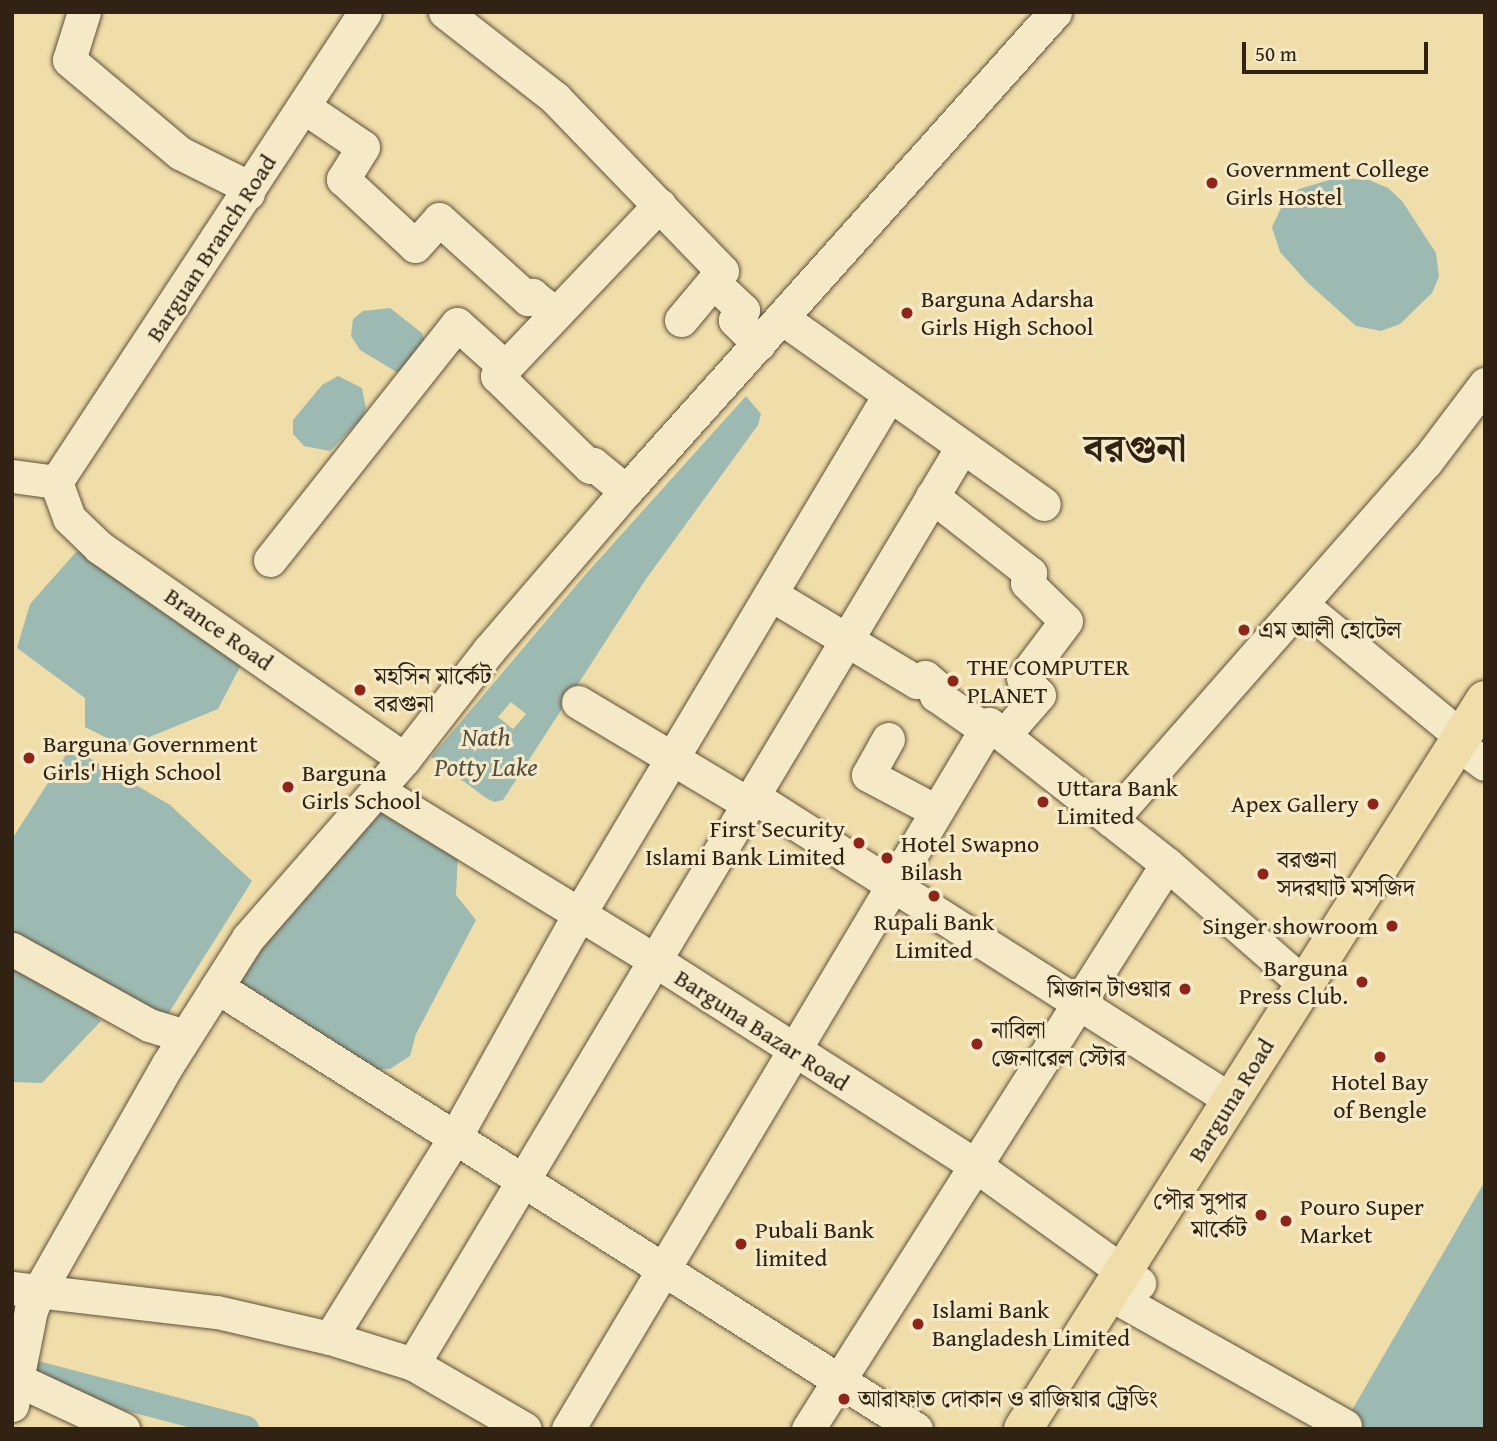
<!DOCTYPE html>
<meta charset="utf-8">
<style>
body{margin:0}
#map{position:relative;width:1497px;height:1441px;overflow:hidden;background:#efddaa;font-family:"Gentium Book Plus","Noto Serif Bengali",serif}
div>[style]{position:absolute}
.water>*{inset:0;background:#9dbab2}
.canal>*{height:26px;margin:-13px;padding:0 13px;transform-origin:13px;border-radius:13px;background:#9dbab2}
.roads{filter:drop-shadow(0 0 2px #615139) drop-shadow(0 0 2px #615139)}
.minor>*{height:33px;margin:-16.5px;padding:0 16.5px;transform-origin:16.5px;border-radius:16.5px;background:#f5e9c8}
.major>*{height:38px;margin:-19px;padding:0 19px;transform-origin:19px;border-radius:19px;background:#efddaa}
.dots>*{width:19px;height:19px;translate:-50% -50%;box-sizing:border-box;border:4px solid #f5e9c8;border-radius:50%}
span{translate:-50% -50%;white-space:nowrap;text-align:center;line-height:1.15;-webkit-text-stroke:6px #f5e9c8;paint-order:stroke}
.poi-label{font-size:24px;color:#322213}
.left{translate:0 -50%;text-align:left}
.right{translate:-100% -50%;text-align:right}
.street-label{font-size:24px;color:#322213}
.water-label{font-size:26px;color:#525043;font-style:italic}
.town-label{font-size:38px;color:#322213;font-weight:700}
.frame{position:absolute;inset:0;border:14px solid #322213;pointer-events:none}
.scale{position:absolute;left:1242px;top:42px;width:186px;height:32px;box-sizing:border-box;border:4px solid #322213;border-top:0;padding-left:9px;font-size:21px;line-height:24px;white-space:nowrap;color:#322213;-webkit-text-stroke:5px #f5e9c8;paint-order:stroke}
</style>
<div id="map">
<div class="water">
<div style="clip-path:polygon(1336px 178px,1369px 180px,1388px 188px,1402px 201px,1436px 253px,1439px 276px,1432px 293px,1400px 324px,1381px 331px,1356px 326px,1307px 282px,1280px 252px,1272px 227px,1283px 204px,1299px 189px)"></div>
<div style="clip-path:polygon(390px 308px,422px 333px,429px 351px,400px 374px,360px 350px,351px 336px,353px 319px,363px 311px)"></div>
<div style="clip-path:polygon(338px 376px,362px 388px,366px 409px,361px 419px,330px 451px,304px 446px,293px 434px,293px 420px,322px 385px)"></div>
<div style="clip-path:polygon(evenodd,746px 396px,761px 414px,758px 425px,646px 579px,503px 800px,494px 802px,486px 798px,431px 757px,585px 575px,746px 396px,511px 702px,526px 714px,513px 729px,498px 717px,511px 702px)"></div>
<div style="clip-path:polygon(89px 551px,242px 663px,218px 709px,125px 747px,85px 727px,85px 698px,17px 648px,30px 604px,76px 552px)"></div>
<div style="clip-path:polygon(71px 747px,170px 805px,252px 881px,165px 1019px,12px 935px,12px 839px)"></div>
<div style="clip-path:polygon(370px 806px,458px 853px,456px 895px,476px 920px,416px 1034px,410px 1056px,390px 1069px,374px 1070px,244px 986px,236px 972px)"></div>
<div style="clip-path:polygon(12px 963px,86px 1003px,101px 1021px,42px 1083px,12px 1082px)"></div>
<div style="clip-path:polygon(1485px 1181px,1485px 1429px,1341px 1429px)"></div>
</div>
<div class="canal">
<div style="left:14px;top:1368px;width:240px;rotate:14.7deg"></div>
</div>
<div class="roads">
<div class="minor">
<div style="left:84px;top:12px;width:50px;rotate:107.4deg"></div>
<div style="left:69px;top:60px;width:145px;rotate:40deg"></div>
<div style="left:180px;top:153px;width:65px;rotate:26.6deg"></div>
<div style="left:238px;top:182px;width:15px;rotate:48deg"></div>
<div style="left:445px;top:12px;width:140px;rotate:38deg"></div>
<div style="left:555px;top:98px;width:240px;rotate:46deg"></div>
<div style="left:722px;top:271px;width:64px;rotate:129.9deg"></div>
<div style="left:304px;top:107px;width:71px;rotate:34.1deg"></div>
<div style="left:363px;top:147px;width:38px;rotate:122deg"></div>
<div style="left:343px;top:179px;width:98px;rotate:42.9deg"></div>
<div style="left:415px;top:246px;width:36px;rotate:-48deg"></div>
<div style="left:439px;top:219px;width:120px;rotate:42deg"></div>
<div style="left:528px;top:299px;width:6px;rotate:-45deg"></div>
<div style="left:532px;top:295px;width:28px;rotate:39deg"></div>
<div style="left:713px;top:282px;width:41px;rotate:43deg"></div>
<div style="left:743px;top:310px;width:13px;rotate:129deg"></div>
<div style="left:735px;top:320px;width:34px;rotate:45deg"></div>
<div style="left:782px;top:318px;width:321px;rotate:35.4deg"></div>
<div style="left:12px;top:476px;width:44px;rotate:7.8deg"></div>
<div style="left:56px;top:482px;width:562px;rotate:-56.68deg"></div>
<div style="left:56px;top:482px;width:38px;rotate:70deg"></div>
<div style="left:69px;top:518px;width:42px;rotate:44deg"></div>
<div style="left:99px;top:547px;width:371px;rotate:34.8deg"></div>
<div style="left:626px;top:491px;width:43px;rotate:-140.7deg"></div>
<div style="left:593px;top:464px;width:4px;rotate:135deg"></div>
<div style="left:590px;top:467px;width:130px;rotate:-135.6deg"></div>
<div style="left:497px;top:376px;width:236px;rotate:-46.5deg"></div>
<div style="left:932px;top:496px;width:125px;rotate:38.2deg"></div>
<div style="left:1030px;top:573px;width:10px;rotate:107deg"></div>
<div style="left:1027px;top:583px;width:54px;rotate:44.3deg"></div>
<div style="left:1066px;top:621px;width:71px;rotate:127deg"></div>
<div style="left:1023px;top:678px;width:23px;rotate:47deg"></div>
<div style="left:1039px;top:695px;width:53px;rotate:131.2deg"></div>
<div style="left:270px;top:560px;width:301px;rotate:-51.6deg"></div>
<div style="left:457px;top:324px;width:64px;rotate:41.9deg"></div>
<div style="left:772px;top:595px;width:169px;rotate:31deg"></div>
<div style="left:917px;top:682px;width:9px;rotate:-32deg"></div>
<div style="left:925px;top:677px;width:18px;rotate:41deg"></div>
<div style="left:939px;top:689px;width:7px;rotate:117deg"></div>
<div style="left:936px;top:695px;width:61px;rotate:35deg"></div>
<div style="left:1301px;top:604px;width:209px;rotate:39.6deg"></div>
<div style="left:578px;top:702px;width:200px;rotate:30.9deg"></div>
<div style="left:888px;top:739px;width:41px;rotate:119.1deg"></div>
<div style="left:868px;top:775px;width:77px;rotate:27.9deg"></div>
<div style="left:1471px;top:754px;width:17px;rotate:36deg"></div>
<div style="left:377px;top:790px;width:327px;rotate:31.5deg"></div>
<div style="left:656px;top:961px;width:380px;rotate:32.6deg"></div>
<div style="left:976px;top:1166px;width:201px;rotate:35.7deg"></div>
<div style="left:754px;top:797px;width:565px;rotate:32.42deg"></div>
<div style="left:1111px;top:820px;width:477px;rotate:-48.7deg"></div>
<div style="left:1426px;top:462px;width:98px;rotate:-52.9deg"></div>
<div style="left:12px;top:949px;width:157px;rotate:29deg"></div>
<div style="left:149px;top:1025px;width:38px;rotate:17deg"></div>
<div style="left:217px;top:987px;width:827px;rotate:32.31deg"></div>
<div style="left:12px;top:1288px;width:206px;rotate:6.7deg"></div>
<div style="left:217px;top:1312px;width:116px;rotate:13deg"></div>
<div style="left:330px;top:1338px;width:87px;rotate:17.4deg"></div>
<div style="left:413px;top:1364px;width:129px;rotate:30.1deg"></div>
<div style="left:1126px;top:1303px;width:251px;rotate:29.3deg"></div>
<div style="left:330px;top:1338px;width:234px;rotate:-58.1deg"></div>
<div style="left:454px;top:1139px;width:257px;rotate:-60.9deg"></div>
<div style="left:579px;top:914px;width:602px;rotate:-59.13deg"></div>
<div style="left:413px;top:1364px;width:1069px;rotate:-59.09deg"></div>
<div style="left:20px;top:1381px;width:114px;rotate:25deg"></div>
<div style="left:12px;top:1405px;width:97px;rotate:-78.7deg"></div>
<div style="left:31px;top:1310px;width:23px;rotate:-67deg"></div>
<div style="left:40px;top:1289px;width:259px;rotate:-60.4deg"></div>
<div style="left:168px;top:1064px;width:149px;rotate:-57.6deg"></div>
<div style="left:248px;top:938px;width:237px;rotate:-48.9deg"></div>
<div style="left:404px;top:759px;width:138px;rotate:-52.1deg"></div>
<div style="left:489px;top:650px;width:210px;rotate:-49.3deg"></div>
<div style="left:626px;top:491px;width:643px;rotate:-48.15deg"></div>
<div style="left:568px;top:1429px;width:821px;rotate:-59.16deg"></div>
<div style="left:989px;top:724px;width:226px;rotate:38.2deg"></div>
<div style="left:1167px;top:864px;width:181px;rotate:41.2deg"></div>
<div style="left:808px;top:1429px;width:669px;rotate:-57.57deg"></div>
</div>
<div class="major">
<div style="left:1023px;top:1429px;width:863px;rotate:-57.64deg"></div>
</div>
</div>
<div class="dots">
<div style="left:1212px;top:183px;background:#8f2418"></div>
<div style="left:907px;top:313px;background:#8f2418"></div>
<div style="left:1244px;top:630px;background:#8f2418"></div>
<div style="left:953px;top:681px;background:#8f2418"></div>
<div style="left:360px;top:690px;background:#8f2418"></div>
<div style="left:29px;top:758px;background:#8f2418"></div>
<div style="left:288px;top:787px;background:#8f2418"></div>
<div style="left:1043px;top:802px;background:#8f2418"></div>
<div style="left:1373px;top:804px;background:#8f2418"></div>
<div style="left:859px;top:843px;background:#8f2418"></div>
<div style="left:887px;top:858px;background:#8f2418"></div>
<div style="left:1263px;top:874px;background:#8f2418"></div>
<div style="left:934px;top:896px;background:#8f2418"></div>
<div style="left:1392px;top:926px;background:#8f2418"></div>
<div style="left:1362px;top:982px;background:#8f2418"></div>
<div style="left:1185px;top:989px;background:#8f2418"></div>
<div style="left:977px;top:1044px;background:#8f2418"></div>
<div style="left:1380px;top:1057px;background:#8f2418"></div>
<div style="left:1261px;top:1215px;background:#8f2418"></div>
<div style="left:1286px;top:1221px;background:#8f2418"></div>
<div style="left:741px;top:1244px;background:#8f2418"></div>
<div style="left:918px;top:1324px;background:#8f2418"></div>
<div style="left:844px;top:1399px;background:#8f2418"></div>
</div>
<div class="poi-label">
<span class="left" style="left:1226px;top:183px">Government College<br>Girls Hostel</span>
<span class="left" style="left:921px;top:313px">Barguna Adarsha<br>Girls High School</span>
<span class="left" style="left:1258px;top:630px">এম আলী হোটেল</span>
<span class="left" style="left:967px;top:681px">THE COMPUTER<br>PLANET</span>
<span class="left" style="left:374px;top:690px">মহসিন মার্কেট<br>বরগুনা</span>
<span class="left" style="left:43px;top:758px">Barguna Government<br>Girls' High School</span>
<span class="left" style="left:302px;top:787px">Barguna<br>Girls School</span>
<span class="left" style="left:1057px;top:802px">Uttara Bank<br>Limited</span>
<span class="right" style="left:1359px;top:804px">Apex Gallery</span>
<span class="right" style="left:845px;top:843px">First Security<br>Islami Bank Limited</span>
<span class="left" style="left:901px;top:858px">Hotel Swapno<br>Bilash</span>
<span class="left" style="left:1277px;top:874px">বরগুনা<br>সদরঘাট মসজিদ</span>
<span style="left:934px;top:936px">Rupali Bank<br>Limited</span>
<span class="right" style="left:1378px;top:926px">Singer showroom</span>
<span class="right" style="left:1348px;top:982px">Barguna<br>Press Club.</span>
<span class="right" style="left:1171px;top:989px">মিজান টাওয়ার</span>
<span class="left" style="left:991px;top:1044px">নাবিলা<br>জেনারেল স্টোর</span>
<span style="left:1380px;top:1096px">Hotel Bay<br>of Bengle</span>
<span class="right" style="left:1247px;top:1215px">পৌর সুপার<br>মার্কেট</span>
<span class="left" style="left:1300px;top:1221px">Pouro Super<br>Market</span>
<span class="left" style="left:755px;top:1244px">Pubali Bank<br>limited</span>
<span class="left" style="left:932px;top:1324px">Islami Bank<br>Bangladesh Limited</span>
<span class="left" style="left:858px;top:1399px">আরাফাত দোকান ও রাজিয়ার ট্রেডিং</span>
</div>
<div class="street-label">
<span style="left:211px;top:248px;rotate:-57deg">Barguan Branch Road</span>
<span style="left:219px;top:629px;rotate:35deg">Brance Road</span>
<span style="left:762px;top:1030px;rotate:33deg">Barguna Bazar Road</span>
<span style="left:1231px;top:1100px;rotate:-58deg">Barguna Road</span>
</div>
<div class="water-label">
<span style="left:486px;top:752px">Nath<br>Potty Lake</span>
</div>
<div class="town-label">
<span style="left:1135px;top:448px">বরগুনা</span>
</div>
<div class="frame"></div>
<div class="scale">50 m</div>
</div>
